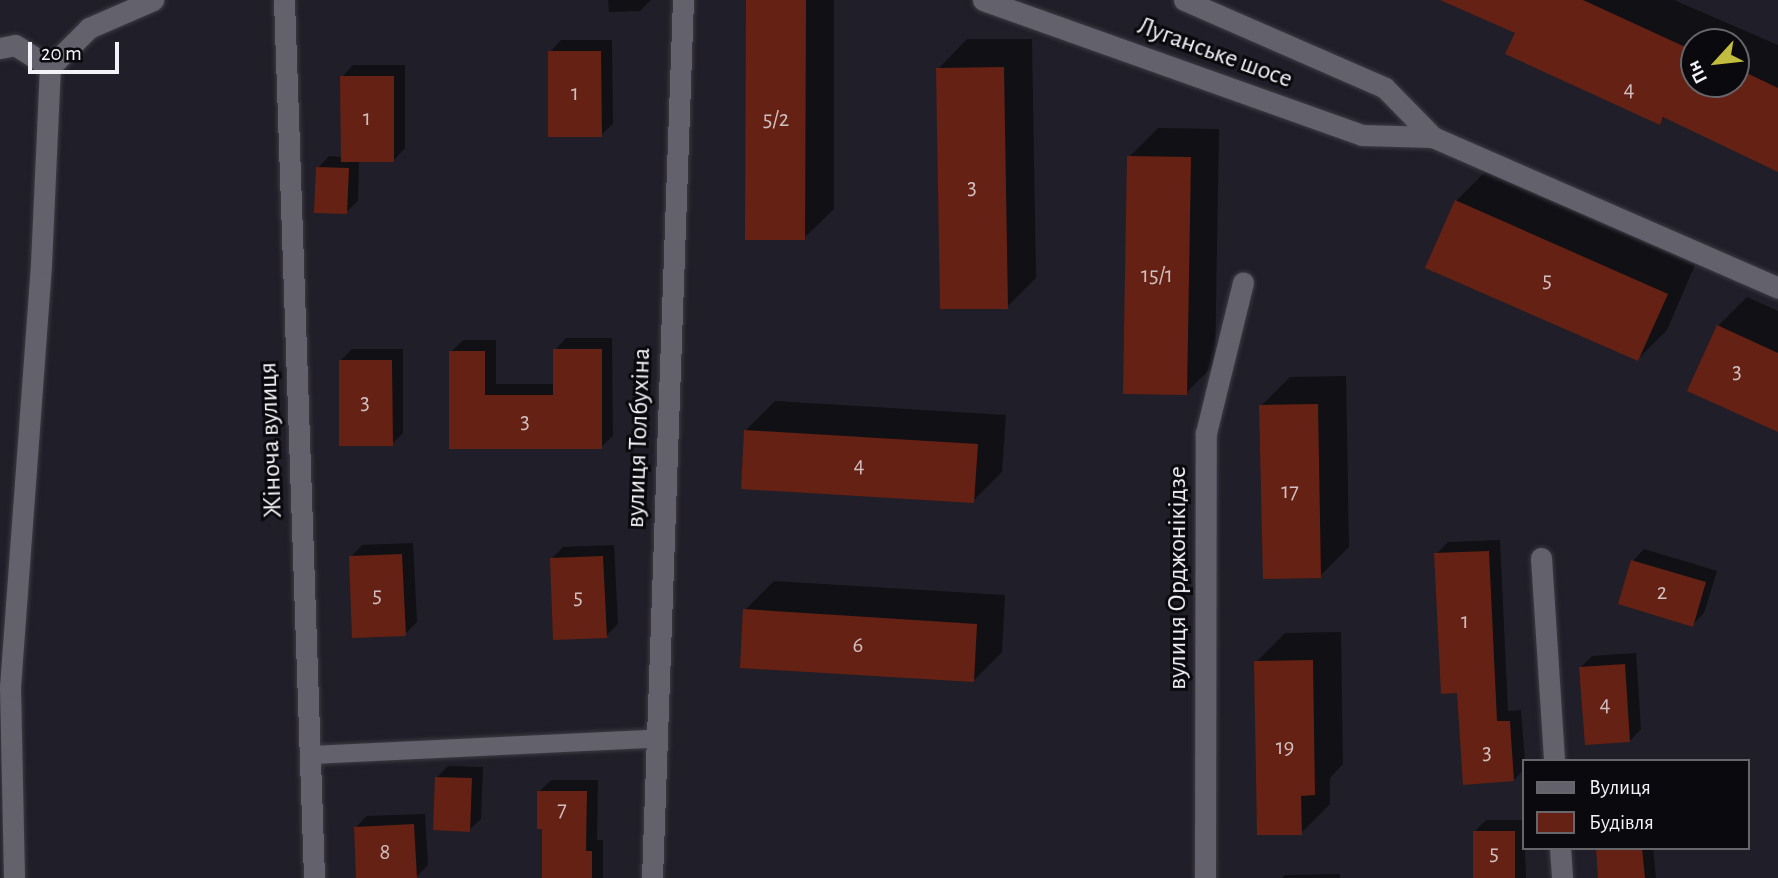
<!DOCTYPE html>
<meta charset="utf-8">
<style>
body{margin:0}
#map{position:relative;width:1778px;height:878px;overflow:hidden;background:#201e28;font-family:"Alegreya Sans",sans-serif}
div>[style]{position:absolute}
.shadow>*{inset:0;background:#0007}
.building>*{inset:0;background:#652113}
.roads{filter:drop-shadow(0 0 2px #3d3b44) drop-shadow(0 0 2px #3d3b44)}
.service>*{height:18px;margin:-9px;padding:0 9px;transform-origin:9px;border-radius:9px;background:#62616c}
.minor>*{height:21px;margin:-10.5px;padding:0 10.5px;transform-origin:10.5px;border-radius:10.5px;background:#62616c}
.secondary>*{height:21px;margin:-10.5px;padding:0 10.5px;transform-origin:10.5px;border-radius:10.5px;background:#62616c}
span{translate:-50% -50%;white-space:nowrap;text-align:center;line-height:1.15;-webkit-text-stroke:6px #0a090d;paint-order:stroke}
.number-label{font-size:23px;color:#d0bec0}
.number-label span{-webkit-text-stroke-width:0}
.street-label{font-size:26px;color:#f3f2f9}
.legend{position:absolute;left:1522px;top:759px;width:228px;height:91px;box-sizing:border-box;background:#0a090d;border:2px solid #67666b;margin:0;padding:9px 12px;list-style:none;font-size:21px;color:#f3f2f9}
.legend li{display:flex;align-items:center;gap:14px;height:35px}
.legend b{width:35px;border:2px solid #67666b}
.north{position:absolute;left:1680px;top:28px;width:70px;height:70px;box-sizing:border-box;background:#0a090d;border:2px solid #67666b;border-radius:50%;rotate:243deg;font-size:19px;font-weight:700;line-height:28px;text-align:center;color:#f3f2f9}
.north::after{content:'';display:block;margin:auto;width:24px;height:32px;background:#c2bd3f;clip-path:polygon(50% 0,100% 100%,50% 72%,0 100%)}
.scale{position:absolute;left:28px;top:42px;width:91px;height:32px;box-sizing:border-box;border:4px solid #f3f2f9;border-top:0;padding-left:9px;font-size:21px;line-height:24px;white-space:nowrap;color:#f3f2f9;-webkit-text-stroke:5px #0a090d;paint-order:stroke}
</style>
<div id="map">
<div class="shadow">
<div style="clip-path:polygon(608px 0,651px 0,640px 11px,609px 12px)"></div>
<div style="clip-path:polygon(748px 0,834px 0,834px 209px,804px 238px)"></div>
<div style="clip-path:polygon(evenodd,1444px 0,1674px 0,1778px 45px,1778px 170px,1666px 116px,1659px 123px,1517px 33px,1444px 0,1694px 42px,1736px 42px,1736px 84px,1694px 84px,1694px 42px)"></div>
<div style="clip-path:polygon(967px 39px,1032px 39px,1036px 278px,1007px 307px,938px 69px)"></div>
<div style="clip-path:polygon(561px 40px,612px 40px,613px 124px,601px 135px,550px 52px)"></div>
<div style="clip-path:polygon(353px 65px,405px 65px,405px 148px,394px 160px,359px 160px,358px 201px,346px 212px,318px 168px,329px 156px,343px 157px,342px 77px)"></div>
<div style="clip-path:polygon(1158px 128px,1219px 129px,1215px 364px,1186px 393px,1129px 157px)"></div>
<div style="clip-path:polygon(1485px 172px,1695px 265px,1667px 330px,1638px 359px,1456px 201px)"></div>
<div style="clip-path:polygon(1747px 297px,1778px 311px,1778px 430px,1718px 326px)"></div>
<div style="clip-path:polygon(566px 338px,612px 338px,613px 436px,601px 447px,451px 447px,451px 352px,463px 340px,496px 340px,496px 384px,555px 384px,555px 350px)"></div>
<div style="clip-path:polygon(352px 349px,403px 349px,403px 433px,392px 444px,340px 361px)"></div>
<div style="clip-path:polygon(1346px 376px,1349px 547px,1320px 576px,1261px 406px,1290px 377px)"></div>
<div style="clip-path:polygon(775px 401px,1006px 415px,1002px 472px,973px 501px,746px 430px)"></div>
<div style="clip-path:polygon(1500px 540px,1508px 711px,1521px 710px,1525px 761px,1524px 769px,1514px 780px,1459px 692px,1436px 554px,1448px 542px)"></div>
<div style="clip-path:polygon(413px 543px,417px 622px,405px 634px,351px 557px,362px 545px)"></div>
<div style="clip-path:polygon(614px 545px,618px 624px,606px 636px,551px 559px,563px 547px)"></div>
<div style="clip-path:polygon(1644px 549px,1717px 571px,1704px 613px,1692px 625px,1633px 561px)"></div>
<div style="clip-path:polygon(774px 581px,1005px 595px,1002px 652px,973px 681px,745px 610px)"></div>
<div style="clip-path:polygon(1341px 632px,1343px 764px,1330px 778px,1330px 804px,1301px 833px,1256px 662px,1285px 633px)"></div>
<div style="clip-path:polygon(1636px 653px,1641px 729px,1630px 741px,1581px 667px,1592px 656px)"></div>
<div style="clip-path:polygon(448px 766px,483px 767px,481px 819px,469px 830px,437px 777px)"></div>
<div style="clip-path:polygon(551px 780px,598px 780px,597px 840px,603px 840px,603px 878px,543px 878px,543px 827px,539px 792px)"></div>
<div style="clip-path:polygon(425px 814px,428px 865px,416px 877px,358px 878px,355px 828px,367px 816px)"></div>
<div style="clip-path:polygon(1486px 820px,1524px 820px,1526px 878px,1475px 878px,1475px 831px)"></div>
<div style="clip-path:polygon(1597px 848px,1653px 848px,1656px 878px,1600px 878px)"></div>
<div style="clip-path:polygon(1340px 874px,1340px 878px,1282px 878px,1285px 875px)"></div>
</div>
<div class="building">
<div style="clip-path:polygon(746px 0,806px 0,805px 240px,745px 240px)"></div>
<div style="clip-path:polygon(1440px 0,1583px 0,1694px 51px,1694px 84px,1736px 84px,1736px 68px,1778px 88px,1778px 172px,1663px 117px,1660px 125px,1505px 54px,1515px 33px)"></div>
<div style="clip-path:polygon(548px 51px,601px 51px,602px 137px,548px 137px)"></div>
<div style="clip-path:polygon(1004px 67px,1008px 309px,940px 309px,936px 68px)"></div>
<div style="clip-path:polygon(340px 76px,394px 76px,394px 162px,341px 162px)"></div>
<div style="clip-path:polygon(1127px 156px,1191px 157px,1187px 395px,1123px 394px)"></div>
<div style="clip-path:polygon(316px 167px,349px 168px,347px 214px,314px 213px)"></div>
<div style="clip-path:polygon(1455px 200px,1668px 294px,1638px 361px,1425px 268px)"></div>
<div style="clip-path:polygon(1717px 325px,1778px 353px,1778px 432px,1687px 391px)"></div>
<div style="clip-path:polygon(553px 349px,602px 349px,602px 449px,449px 449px,449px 351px,485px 351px,485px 395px,553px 395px)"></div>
<div style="clip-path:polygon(339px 360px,392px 360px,393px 446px,339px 446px)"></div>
<div style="clip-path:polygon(1318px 404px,1321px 578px,1263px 579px,1259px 405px)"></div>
<div style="clip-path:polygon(744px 430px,978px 444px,974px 503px,741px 489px)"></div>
<div style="clip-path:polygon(1489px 551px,1497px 721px,1510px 721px,1514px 781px,1463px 785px,1457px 693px,1441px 694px,1434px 553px)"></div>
<div style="clip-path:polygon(402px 554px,406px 636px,352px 638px,349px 556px)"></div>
<div style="clip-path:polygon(603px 556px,607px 638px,553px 640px,550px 558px)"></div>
<div style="clip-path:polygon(1631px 560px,1706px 582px,1693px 627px,1618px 604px)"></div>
<div style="clip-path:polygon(743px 609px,977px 624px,974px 682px,740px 668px)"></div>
<div style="clip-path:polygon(1313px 660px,1315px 795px,1301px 796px,1302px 835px,1257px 835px,1254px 661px)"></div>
<div style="clip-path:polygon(1625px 664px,1630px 742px,1585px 745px,1579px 667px)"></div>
<div style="clip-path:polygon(435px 777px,472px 778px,470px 832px,433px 830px)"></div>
<div style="clip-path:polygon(537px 791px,587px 791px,586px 851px,592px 851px,592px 878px,542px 878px,542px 829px,537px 829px)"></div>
<div style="clip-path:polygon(414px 824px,417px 878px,356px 878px,354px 827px)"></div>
<div style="clip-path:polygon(1473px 831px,1515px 831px,1515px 878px,1473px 878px)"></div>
<div style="clip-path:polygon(1596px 848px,1642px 848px,1645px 878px,1598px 878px)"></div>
</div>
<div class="roads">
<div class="service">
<div style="left:310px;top:755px;width:345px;rotate:-2.7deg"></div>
</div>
<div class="minor">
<div style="left:284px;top:0;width:879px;rotate:88.04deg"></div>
<div style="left:0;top:48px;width:15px;rotate:-11deg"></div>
<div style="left:15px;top:45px;width:41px;rotate:32.2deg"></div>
<div style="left:1541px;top:558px;width:203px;rotate:86.3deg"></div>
<div style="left:1560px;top:848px;width:30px;rotate:86deg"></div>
<div style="left:14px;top:878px;width:191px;rotate:-91.2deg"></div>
<div style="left:10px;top:687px;width:424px;rotate:-85.8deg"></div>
<div style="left:41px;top:264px;width:197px;rotate:-87.4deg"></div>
<div style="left:50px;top:67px;width:55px;rotate:-45deg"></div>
<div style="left:89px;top:28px;width:70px;rotate:-23.6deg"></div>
<div style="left:652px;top:878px;width:879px;rotate:-87.98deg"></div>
<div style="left:1205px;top:878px;width:445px;rotate:-89.9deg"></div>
<div style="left:1206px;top:433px;width:155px;rotate:-76.2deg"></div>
</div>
<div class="secondary">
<div style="left:983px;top:0;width:402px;rotate:19.6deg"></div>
<div style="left:1362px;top:135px;width:71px;rotate:1.6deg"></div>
<div style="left:1433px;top:137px;width:377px;rotate:23.6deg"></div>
<div style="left:1184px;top:0;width:219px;rotate:23.6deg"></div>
<div style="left:1385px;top:88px;width:69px;rotate:45.6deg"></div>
</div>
</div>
<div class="number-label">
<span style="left:1629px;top:90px">4</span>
<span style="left:575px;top:94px">1</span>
<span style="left:367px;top:119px">1</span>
<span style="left:776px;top:120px">5/2</span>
<span style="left:972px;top:188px">3</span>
<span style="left:1157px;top:276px">15/1</span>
<span style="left:1547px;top:281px">5</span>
<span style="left:1737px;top:372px">3</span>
<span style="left:365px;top:403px">3</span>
<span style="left:525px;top:422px">3</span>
<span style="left:859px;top:466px">4</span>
<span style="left:1290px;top:492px">17</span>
<span style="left:1662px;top:593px">2</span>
<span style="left:377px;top:596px">5</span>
<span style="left:578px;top:598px">5</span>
<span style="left:1465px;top:622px">1</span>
<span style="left:858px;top:646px">6</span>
<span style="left:1605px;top:705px">4</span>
<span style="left:1285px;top:748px">19</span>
<span style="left:1487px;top:753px">3</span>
<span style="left:562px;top:810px">7</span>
<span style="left:385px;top:853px">8</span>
<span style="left:1494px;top:854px">5</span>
</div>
<div class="street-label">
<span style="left:1215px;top:53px;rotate:20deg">Луганське шосе</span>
<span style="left:639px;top:438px;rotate:-88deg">вулиця Толбухіна</span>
<span style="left:271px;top:440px;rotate:-92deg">Жіноча вулиця</span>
<span style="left:1178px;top:578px;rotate:-90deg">вулиця Орджонікідзе</span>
</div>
<ul class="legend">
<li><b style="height:9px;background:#62616c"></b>Вулиця</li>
<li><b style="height:19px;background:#652113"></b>Будівля</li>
</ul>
<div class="north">Пн</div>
<div class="scale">20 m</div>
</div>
